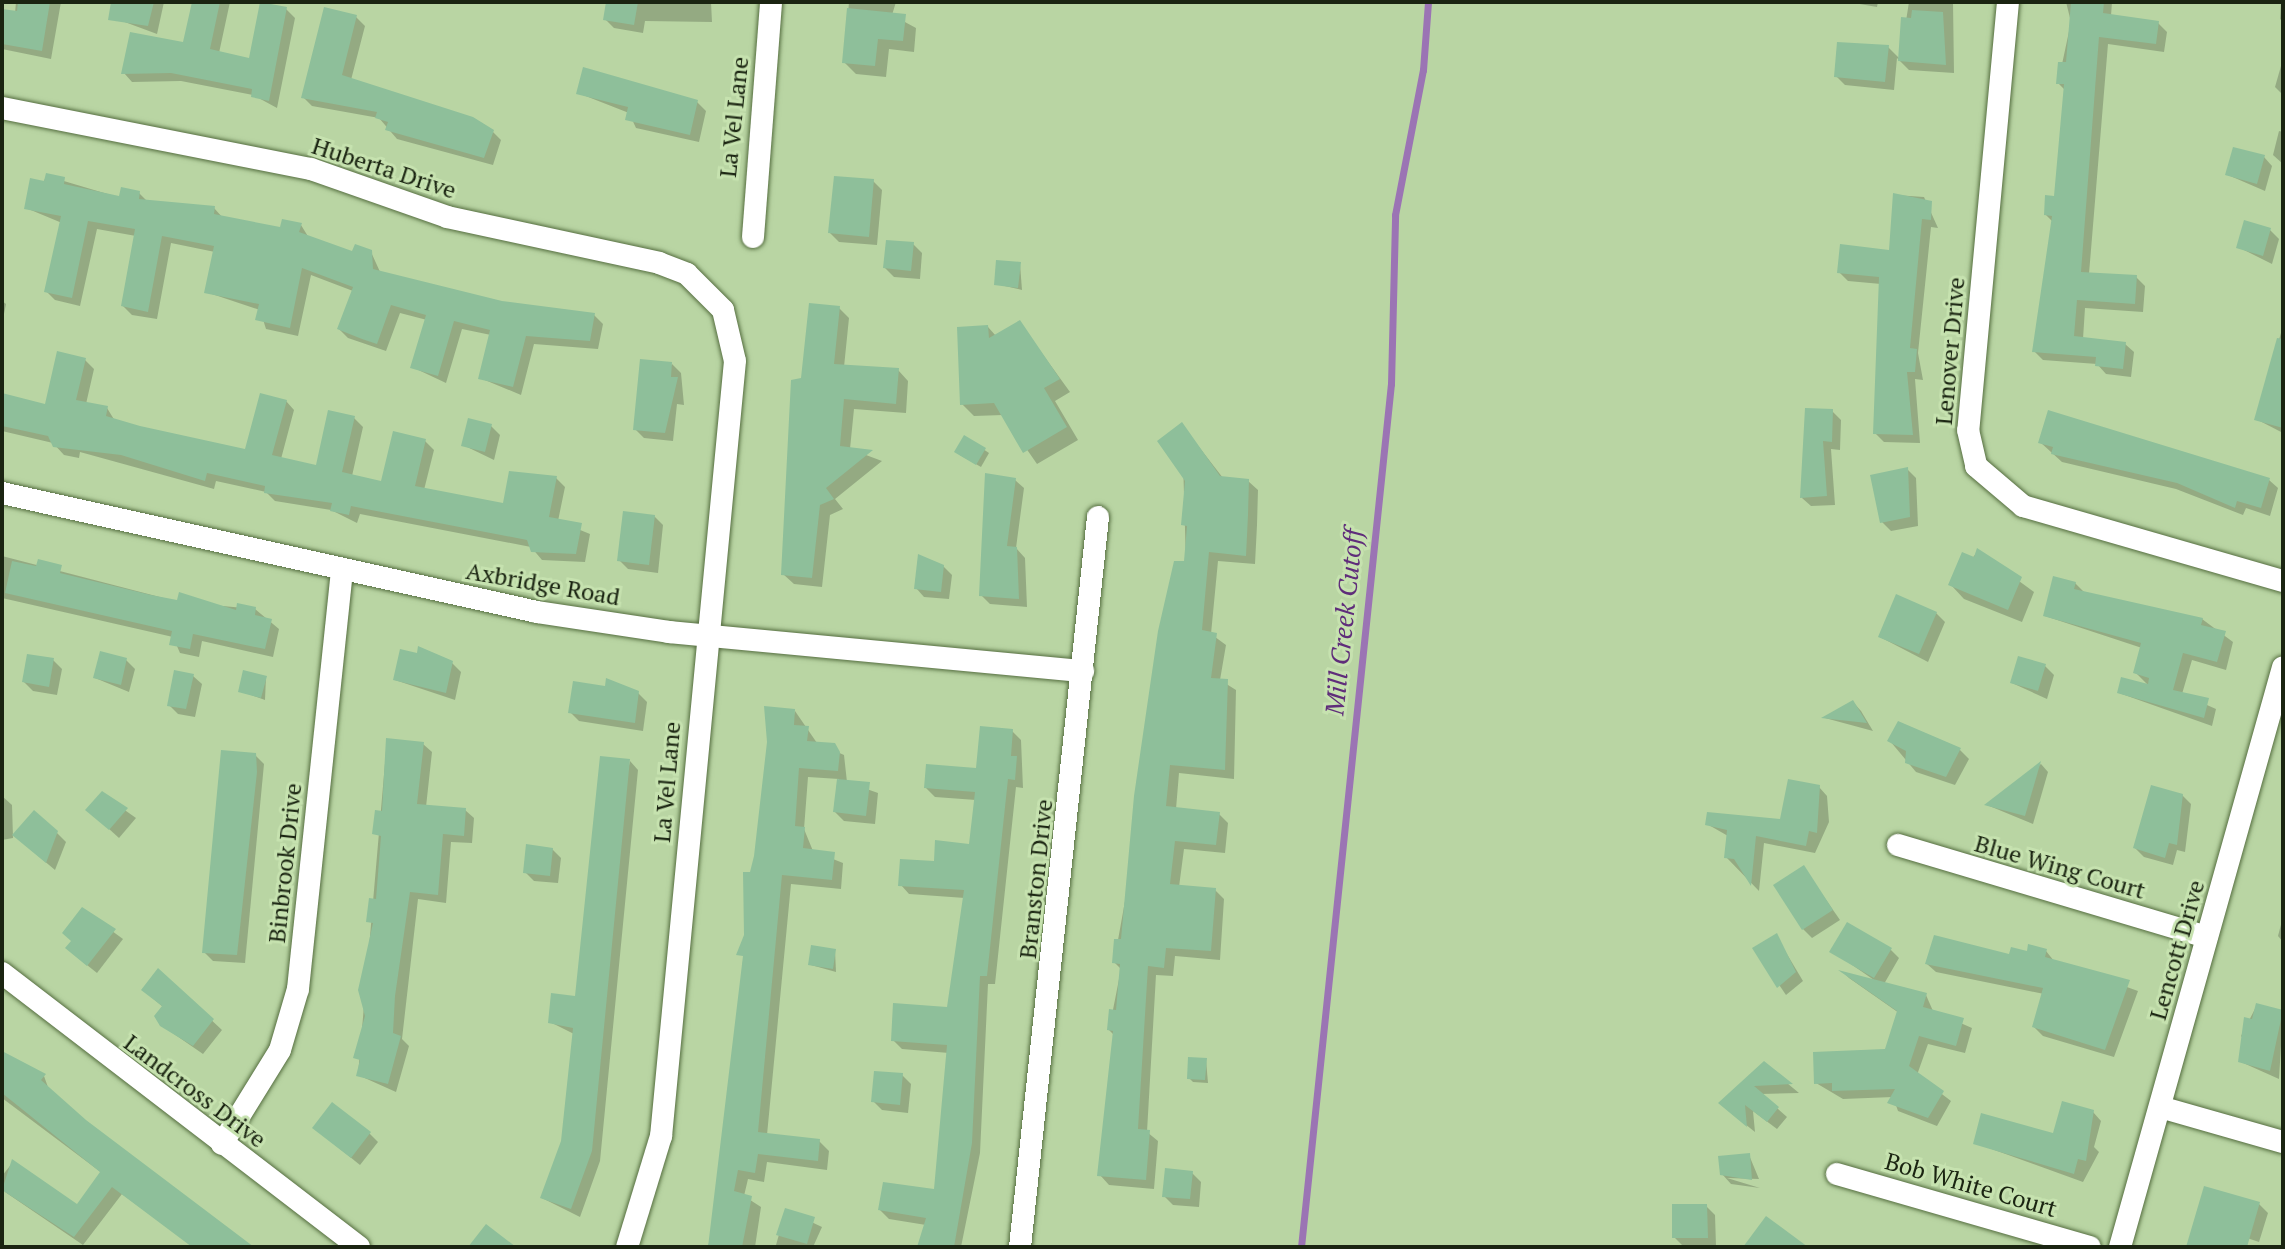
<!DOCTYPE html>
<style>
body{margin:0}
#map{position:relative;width:2285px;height:1249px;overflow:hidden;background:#b9d5a3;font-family:"PT Serif",serif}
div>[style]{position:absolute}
.shadow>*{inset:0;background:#0003}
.stream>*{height:7px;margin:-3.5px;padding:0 3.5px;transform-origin:3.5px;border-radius:3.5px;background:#9b74b4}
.building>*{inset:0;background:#8ebf9a}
.roads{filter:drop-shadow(0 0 2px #556e40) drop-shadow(0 0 2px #556e40)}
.street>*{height:22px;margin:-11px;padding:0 11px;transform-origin:11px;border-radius:11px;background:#fff}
span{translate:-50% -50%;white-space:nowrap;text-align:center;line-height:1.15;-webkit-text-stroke:6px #c6e2af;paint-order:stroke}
.street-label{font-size:24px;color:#1a2411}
.water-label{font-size:26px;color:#5f2d7a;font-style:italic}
.frame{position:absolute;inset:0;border:4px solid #1a2411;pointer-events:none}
</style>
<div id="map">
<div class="shadow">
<div style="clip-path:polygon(16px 2px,61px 2px,51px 59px,2px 49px,2px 11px,15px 13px)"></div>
<div style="clip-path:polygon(126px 2px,164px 2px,157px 34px,122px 21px)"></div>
<div style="clip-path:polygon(194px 2px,230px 2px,219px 53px,251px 60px,286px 9px,295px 18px,277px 108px,253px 95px,181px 81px,132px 82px,124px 73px,185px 45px)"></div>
<div style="clip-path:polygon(608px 2px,711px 2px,712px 22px,645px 21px,643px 33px,614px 28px,605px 19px)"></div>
<div style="clip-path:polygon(849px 2px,896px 2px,892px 15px,916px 28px,914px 52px,889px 49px,886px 77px,856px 74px,844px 62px)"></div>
<div style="clip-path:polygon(1848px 2px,1878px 2px,1877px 7px)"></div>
<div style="clip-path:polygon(1909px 2px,1953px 2px,1954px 73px,1909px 70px,1897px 58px,1894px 90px,1845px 85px,1836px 76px,1888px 47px,1900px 59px)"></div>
<div style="clip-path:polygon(2066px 2px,2112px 2px,2111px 16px,2158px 23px,2167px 32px,2164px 52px,2108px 44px,2089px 274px,2136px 277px,2145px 286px,2143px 312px,2085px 308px,2083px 339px,2125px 344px,2134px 352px,2131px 377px,2106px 374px,2097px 364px,2043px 360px,2034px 351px,2053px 222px,2046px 215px,2056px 198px,2065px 90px,2058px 83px,2071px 22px)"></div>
<div style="clip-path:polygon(2281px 2px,2283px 2px,2283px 22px,2280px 19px)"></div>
<div style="clip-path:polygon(356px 17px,365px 26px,351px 80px,492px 131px,501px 140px,493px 165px,397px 139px,379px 118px,312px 106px,303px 97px)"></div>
<div style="clip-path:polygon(2283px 59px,2283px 95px,2275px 87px)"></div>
<div style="clip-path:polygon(578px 93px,697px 102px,706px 111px,699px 142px,636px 128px,629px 113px)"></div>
<div style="clip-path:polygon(2279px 131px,2283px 132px,2283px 164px,2273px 155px)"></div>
<div style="clip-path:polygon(2264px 157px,2272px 166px,2265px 191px,2228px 175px)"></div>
<div style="clip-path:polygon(47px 176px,121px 198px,139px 193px,148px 202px,214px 208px,223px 218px,281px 230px,301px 225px,309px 238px,353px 254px,371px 252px,381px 274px,502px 303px,594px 315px,603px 324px,598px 349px,534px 344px,521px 395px,480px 378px,491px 335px,462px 329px,446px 383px,412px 367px,427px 320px,400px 313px,386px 351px,348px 338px,339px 329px,353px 291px,311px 275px,298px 336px,266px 329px,260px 310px,206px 292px,215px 252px,171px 243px,157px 319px,132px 315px,123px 306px,136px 236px,97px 229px,80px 306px,55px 300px,46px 291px,62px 223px,26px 208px)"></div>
<div style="clip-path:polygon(873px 181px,882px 190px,877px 245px,839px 242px,830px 233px)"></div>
<div style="clip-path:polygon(1895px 195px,1924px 197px,1938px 228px,1931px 227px,1918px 353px,1923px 380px,1915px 379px,1920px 443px,1884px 442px,1875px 433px,1881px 284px,1848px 281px,1839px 272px,1890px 252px)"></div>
<div style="clip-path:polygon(2270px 230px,2279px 239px,2272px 264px,2238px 247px)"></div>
<div style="clip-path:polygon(913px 244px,922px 253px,920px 279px,894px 277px,885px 268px)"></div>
<div style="clip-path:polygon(1020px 264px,1022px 290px,996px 284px)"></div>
<div style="clip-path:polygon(2px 301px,6px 304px,2px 324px)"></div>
<div style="clip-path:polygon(839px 308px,849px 318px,844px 367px,898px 370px,908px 381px,906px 413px,854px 409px,850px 449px,882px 461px,835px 499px,843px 509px,830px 515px,822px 587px,794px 584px,783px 574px,803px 380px)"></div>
<div style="clip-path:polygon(1020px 323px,1070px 392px,1055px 401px,1078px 440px,1037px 464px,1003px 415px,974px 416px,962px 404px,988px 327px,996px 336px)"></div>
<div style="clip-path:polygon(2283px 326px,2283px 433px,2256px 419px)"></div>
<div style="clip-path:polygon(85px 360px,94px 369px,86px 404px,107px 408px,115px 421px,247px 451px,286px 401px,294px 410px,281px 459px,317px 467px,354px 418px,363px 427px,352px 476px,382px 483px,425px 441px,434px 450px,424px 490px,505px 505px,556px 478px,565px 487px,558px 521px,590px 534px,585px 562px,542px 560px,531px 547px,360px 514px,357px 523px,331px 510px,275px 501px,266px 492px,216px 481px,214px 489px,80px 452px,79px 458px,64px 455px,53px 443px,2px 431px,2px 395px,47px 406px)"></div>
<div style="clip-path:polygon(672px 364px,681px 373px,684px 405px,677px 404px,673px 441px,644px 438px,635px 429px)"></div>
<div style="clip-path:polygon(1832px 411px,1841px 420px,1840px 450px,1831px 449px,1835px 505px,1811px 506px,1802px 498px)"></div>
<div style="clip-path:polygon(1182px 425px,1223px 478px,1248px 481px,1258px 490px,1257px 525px,1255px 564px,1218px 561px,1211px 634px,1226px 645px,1220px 680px,1236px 690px,1234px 779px,1179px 773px,1176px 809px,1219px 814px,1228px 823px,1225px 853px,1184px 849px,1179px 887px,1215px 890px,1224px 899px,1220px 960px,1175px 956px,1173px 976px,1156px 975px,1147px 1132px,1158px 1141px,1154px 1189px,1109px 1185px,1100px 1175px,1115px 1036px,1109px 1030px,1121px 969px,1114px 962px,1186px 564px)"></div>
<div style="clip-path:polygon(491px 426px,500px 435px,494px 460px,463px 445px)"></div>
<div style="clip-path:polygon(965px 437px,989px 453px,981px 467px,960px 455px)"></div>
<div style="clip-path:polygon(2040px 442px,2269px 480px,2278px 488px,2270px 516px,2246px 508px,2243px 515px,2176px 489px,2062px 462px)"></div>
<div style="clip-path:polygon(1907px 469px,1916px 478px,1918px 526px,1891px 531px,1882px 522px)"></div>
<div style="clip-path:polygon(1015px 480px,1024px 488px,1016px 548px,1025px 558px,1027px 607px,990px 604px,981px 595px)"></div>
<div style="clip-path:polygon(654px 516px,663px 525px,658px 573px,628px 569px,619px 560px)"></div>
<div style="clip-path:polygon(1978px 551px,2034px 592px,2022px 622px,1964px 599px,1951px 585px)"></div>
<div style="clip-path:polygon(2px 556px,179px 602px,255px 609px,279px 629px,273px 657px,202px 641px,199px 657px,180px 653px,173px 637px,2px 598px)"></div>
<div style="clip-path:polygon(943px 566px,952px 575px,949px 599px,924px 597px,916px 588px)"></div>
<div style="clip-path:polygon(2075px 583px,2085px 593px,2202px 619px,2233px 642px,2226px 670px,2192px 660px,2182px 694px,2216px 709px,2212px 726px,2119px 693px,2149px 686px,2136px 673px,2142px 648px,2045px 616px)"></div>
<div style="clip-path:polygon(1936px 613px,1945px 622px,1928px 662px,1880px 637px)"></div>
<div style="clip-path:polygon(53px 660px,62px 669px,57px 695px,33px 691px,24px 682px)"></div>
<div style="clip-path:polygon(126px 660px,135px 669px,129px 692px,95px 678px)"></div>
<div style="clip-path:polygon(452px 663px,461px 672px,455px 700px,395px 680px)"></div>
<div style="clip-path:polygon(2045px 666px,2054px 675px,2047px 699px,2012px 683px)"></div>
<div style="clip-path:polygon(193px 676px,202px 684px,195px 717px,178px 714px,169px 705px)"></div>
<div style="clip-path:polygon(266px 677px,265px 700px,240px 691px)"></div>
<div style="clip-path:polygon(638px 693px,647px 702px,643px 731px,579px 721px,570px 712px)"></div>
<div style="clip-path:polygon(1853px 702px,1861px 711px,1873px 731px,1825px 718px)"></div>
<div style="clip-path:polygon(795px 711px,817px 743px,844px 755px,847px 782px,878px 793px,875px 824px,844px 821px,835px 812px,839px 779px,808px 777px,804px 829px,813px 851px,843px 863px,841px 889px,791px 884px,767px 1135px,819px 1141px,829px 1151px,827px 1170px,767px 1162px,764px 1182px,748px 1179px,744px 1196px,761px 1207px,755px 1247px,708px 1247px,722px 1188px,751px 874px)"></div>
<div style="clip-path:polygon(1012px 731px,1021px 740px,1023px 788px,1016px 787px,995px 984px,988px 984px,980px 1153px,961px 1247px,919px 1247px,926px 1225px,889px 1219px,880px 1210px,935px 1191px,949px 1053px,902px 1049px,893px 1040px,948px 1009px,965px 898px,909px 894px,901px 885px,971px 846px,976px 800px,935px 797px,926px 788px,978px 770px)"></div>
<div style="clip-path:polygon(387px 740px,423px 744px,432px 752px,426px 807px,465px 810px,474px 818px,472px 843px,451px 842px,446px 903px,418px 899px,402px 1039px,409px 1046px,396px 1092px,358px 1075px)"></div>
<div style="clip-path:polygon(1890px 741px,1960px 750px,1969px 759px,1955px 785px,1916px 772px)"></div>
<div style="clip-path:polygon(255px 755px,264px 764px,245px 963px,213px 961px,204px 952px)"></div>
<div style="clip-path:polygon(630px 761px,638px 770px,600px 1161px,580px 1217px,542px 1198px,562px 1141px,574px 1034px,550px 1022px,577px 998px)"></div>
<div style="clip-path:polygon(2041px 764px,2048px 772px,2033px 824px,1987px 805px)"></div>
<div style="clip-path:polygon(1819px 787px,1827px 796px,1829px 822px,1815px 853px,1764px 843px,1759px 891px,1726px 857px,1728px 836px,1707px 824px,1782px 821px)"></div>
<div style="clip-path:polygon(102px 794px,136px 818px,119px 838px,97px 818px)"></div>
<div style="clip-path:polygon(2182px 795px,2191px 804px,2185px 852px,2177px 850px,2173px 865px,2144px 857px,2135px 848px)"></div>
<div style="clip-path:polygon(2px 796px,12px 805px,13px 838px,2px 840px)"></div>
<div style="clip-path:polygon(56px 832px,66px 842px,55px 870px,24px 844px)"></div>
<div style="clip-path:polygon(552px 849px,561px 858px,558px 883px,534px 881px,525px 872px)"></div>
<div style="clip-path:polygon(1804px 868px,1840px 920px,1812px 938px,1803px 929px)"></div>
<div style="clip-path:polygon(83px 910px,123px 939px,97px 973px,77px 957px,73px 942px)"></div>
<div style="clip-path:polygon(2283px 917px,2283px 942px,2278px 936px)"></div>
<div style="clip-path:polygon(1776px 936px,1803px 981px,1786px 995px,1755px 949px)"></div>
<div style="clip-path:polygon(1890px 949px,1899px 958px,1884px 984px,1926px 995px,1933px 1011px,1972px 1028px,1965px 1053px,1928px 1044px,1917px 1075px,1951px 1101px,1937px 1126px,1898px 1111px,1893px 1097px,1843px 1099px,1816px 1083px,1887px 1051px,1899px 1013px,1849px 978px,1845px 974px,1874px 980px,1832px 951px)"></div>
<div style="clip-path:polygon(835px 951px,836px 972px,811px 965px)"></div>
<div style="clip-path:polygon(2046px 951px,2054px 961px,2138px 991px,2114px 1057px,2043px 1036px,2034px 1027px,2044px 994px,1936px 972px,1927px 964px)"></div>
<div style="clip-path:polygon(159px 971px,222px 1030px,203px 1054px,161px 1025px,163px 1007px,143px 990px)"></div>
<div style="clip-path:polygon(2257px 1005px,2283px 1013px,2279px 1079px,2241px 1062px,2246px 1042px,2241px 1036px)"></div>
<div style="clip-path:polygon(2px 1053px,44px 1076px,49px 1090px,85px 1121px,252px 1247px,194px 1247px,122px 1194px,83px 1245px,5px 1192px,2px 1176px,13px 1162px,78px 1207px,102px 1173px,2px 1098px)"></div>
<div style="clip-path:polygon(1206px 1060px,1208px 1083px,1193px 1082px,1189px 1078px)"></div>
<div style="clip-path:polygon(1764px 1064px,1799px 1093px,1761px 1094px,1787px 1117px,1777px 1129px,1753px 1111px,1755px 1132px,1730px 1112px)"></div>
<div style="clip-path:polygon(902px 1075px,911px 1084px,908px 1113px,882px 1110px,873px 1101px)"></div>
<div style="clip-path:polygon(2093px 1112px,2101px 1121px,2094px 1147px,2099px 1152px,2083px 1182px,1975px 1143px,2055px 1135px)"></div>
<div style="clip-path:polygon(314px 1128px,369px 1133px,378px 1142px,360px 1165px)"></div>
<div style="clip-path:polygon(1749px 1155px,1759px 1179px,1727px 1178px,1760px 1188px,1731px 1184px,1722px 1174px)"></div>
<div style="clip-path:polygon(1192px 1173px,1201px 1182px,1199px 1207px,1173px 1205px,1164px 1196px)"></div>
<div style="clip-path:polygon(2259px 1204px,2268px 1213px,2259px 1242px,2238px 1235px,2234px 1247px,2189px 1247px)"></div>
<div style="clip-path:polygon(1706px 1206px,1715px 1215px,1716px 1246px,1683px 1246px,1674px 1237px)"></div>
<div style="clip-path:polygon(786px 1210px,822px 1227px,813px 1247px,776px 1245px)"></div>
</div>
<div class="stream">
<div style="left:1301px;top:1247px;width:868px;rotate:-84.05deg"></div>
<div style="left:1391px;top:384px;width:169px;rotate:-88.6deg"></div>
<div style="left:1395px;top:215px;width:148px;rotate:-79.1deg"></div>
<div style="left:1423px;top:70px;width:68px;rotate:-85.8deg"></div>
</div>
<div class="building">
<div style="clip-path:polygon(18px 2px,50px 2px,42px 51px,2px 44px,2px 9px,17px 11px)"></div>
<div style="clip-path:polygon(111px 2px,154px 2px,148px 26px,108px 20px)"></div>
<div style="clip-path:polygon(192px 2px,220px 2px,210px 49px,249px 58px,260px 2px,287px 7px,269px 101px,251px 97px,252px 89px,171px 73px,121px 74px,130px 32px,183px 42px)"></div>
<div style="clip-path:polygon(606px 2px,638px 2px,634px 25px,603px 20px)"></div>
<div style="clip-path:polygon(2071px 2px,2104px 2px,2103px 13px,2159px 21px,2156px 44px,2099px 37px,2081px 272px,2137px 275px,2135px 304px,2077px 300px,2074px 336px,2126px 342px,2123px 369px,2095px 366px,2096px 357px,2032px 352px,2052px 216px,2044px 215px,2045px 195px,2054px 196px,2064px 84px,2056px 84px,2058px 62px,2066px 62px)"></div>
<div style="clip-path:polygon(324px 7px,357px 15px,342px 75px,473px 117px,494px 130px,484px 158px,385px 130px,388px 122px,375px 118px,377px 112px,301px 98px)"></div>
<div style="clip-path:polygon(847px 8px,906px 14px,903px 41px,878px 39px,875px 66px,842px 63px)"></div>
<div style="clip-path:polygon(1912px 10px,1943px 12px,1946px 65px,1898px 61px,1901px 17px,1911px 18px)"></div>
<div style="clip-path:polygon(1837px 42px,1889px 45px,1885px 82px,1834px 77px)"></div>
<div style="clip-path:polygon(583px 67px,698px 100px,690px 135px,625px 120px,628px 107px,576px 94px)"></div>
<div style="clip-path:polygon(2233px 147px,2265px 155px,2257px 184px,2225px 175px)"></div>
<div style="clip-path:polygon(46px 173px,65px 177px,64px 184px,119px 196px,121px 187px,140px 191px,139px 199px,215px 206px,214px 214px,280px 227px,282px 219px,302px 223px,299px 232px,352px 251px,355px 244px,372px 250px,373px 269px,502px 301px,595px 313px,590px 341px,526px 336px,513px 387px,478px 379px,490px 330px,454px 321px,438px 376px,410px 368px,426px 315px,391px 305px,377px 344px,362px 339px,337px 329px,353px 287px,302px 268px,290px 328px,255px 320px,259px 304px,204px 293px,214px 246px,162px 236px,148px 312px,121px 306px,135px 229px,88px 221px,72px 298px,44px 292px,61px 216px,24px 209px,30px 178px,44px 181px)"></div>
<div style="clip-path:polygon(834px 176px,874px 179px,869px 237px,828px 233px)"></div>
<div style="clip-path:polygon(1893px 193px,1932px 201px,1931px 220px,1922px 219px,1910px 348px,1917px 349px,1915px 372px,1907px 372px,1913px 435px,1873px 434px,1879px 277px,1837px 273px,1840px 244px,1889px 250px)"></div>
<div style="clip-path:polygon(2244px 220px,2271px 228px,2263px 256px,2236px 248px)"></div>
<div style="clip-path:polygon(886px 240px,914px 242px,911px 271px,883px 268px)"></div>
<div style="clip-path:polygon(996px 260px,1021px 262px,1018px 288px,994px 285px)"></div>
<div style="clip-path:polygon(809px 303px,840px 306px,834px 364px,899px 368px,896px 404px,844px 399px,840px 446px,873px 450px,826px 488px,834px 499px,820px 505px,812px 578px,781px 575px,791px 380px,801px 378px)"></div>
<div style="clip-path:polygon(1020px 320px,1060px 379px,1044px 388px,1067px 427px,1023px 453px,994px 403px,960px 405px,957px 327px,988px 325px,989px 338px)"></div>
<div style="clip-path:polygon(2277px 338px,2283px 339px,2283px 428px,2254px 420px)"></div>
<div style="clip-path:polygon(57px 351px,86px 358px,76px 400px,108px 406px,106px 416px,140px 426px,245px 449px,260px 393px,287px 400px,272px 455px,316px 465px,328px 410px,355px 416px,342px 472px,381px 481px,393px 431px,426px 439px,415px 486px,503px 503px,509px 471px,557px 476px,549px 517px,582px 523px,576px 554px,531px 552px,527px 540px,366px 509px,351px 506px,349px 515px,330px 511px,332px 503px,264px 493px,265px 486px,207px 473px,205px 481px,121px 455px,53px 447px,48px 436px,2px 426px,2px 393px,45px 404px)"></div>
<div style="clip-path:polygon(640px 359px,672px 362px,671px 377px,678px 377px,665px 433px,633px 430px)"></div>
<div style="clip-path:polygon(1805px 408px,1833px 409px,1832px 442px,1823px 441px,1827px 496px,1800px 498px)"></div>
<div style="clip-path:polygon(2048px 410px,2270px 478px,2261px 508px,2237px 501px,2235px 508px,2177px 483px,2051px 454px,2053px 447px,2038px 443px)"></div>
<div style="clip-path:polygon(468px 418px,492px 424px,485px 452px,461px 446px)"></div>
<div style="clip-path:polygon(1182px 422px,1220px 476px,1249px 479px,1248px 515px,1246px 556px,1209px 552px,1202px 630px,1217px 633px,1211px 678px,1228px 679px,1225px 770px,1170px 765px,1166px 806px,1220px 812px,1216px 845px,1175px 841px,1170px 884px,1216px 888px,1211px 951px,1166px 948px,1164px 968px,1148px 966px,1138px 1129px,1150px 1130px,1146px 1180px,1097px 1176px,1113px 1031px,1107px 1030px,1109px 1009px,1116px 1010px,1120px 964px,1112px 963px,1114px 939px,1121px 939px,1134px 796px,1158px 631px,1174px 561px,1184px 561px,1187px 526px,1181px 525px,1185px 481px,1157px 441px)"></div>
<div style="clip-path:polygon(964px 435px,986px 448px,976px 465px,954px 452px)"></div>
<div style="clip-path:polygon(1908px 467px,1910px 517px,1880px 523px,1870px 475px)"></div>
<div style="clip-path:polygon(985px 473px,1016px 478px,1007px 546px,1017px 547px,1019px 599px,979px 596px)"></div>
<div style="clip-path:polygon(623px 511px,655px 515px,649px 565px,617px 561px)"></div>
<div style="clip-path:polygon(1977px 548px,2022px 577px,2008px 610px,1948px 585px,1962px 552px,1974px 557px)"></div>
<div style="clip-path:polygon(918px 554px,944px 565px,941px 592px,914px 589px)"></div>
<div style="clip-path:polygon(38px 559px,62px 565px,60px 573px,151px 595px,177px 600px,179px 592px,236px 610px,237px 603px,256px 607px,255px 615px,272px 619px,265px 649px,193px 634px,190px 649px,169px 645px,172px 631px,5px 593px,12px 561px,36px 566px)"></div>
<div style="clip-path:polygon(2053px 576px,2076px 582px,2074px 589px,2203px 618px,2201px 625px,2226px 631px,2217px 662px,2183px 653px,2173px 690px,2209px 698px,2204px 718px,2117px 693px,2121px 677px,2148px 684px,2149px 678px,2133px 673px,2141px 643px,2043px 616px)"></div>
<div style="clip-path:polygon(1896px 594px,1937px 612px,1919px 654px,1878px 637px)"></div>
<div style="clip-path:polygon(418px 646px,453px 661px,446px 693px,393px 680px,400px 649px,417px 653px)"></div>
<div style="clip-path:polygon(100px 651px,127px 658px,121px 685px,93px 678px)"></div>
<div style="clip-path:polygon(27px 654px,54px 658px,49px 687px,22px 682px)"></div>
<div style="clip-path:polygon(2018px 656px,2046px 664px,2038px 691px,2010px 683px)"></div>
<div style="clip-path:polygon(174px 670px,194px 674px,186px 709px,167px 706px)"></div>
<div style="clip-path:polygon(243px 670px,267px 676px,261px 698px,238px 692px)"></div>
<div style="clip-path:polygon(606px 678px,639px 691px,635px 723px,568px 713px,573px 681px,605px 686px)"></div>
<div style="clip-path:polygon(1853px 700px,1867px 723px,1821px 718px)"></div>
<div style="clip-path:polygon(764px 706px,795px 709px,794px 725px,809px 726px,807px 741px,835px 743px,840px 752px,838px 771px,799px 768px,795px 826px,805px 827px,803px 848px,835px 852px,832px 880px,782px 875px,758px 1132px,820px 1139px,818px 1161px,758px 1154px,755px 1173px,738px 1170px,734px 1191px,752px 1196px,742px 1247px,708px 1247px,743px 956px,736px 955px,744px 935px,743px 872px,750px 872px,754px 856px,767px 742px)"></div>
<div style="clip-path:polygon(1898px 721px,1961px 748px,1946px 777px,1905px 763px,1906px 751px,1887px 741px)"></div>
<div style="clip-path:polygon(980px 726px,1013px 729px,1011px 756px,1017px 756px,1015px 780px,1008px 779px,987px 976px,980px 976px,972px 1143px,954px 1247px,917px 1247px,926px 1218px,878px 1210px,883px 1182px,934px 1189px,947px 1045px,891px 1041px,893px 1003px,947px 1007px,964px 890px,898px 886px,900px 859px,934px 861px,935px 840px,969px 844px,975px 792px,924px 788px,926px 764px,976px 768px)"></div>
<div style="clip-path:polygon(386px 738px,424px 742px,417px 804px,466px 808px,464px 836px,443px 834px,438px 895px,410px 892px,395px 996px,393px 1033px,401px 1036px,388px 1084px,356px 1076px,360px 1060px,353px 1058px,365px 1016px,358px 990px,373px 923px,366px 922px,369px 898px,376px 899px,381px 836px,372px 834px,375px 810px,382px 811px)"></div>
<div style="clip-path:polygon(221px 750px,256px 753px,257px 772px,237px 955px,202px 953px)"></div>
<div style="clip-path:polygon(600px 756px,630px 759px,592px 1151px,571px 1209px,540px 1198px,561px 1141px,573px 1028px,548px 1023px,551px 993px,575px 996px)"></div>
<div style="clip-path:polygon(2041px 761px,2025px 816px,1984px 805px)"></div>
<div style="clip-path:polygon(837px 779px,870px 782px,866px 816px,833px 812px)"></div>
<div style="clip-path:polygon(1788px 779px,1820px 785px,1817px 833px,1809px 831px,1806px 846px,1756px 836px,1751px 886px,1734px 859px,1724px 858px,1727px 830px,1705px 825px,1707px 812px,1780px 819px)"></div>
<div style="clip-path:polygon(2151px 785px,2183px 794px,2177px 845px,2169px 843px,2165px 858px,2133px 848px)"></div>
<div style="clip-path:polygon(102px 791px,128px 808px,109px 830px,85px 810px)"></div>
<div style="clip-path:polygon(34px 810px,58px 831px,46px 863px,12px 835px)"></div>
<div style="clip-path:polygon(526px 844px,553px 848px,550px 876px,523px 873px)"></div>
<div style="clip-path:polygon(1804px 865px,1833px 910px,1802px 930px,1773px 885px)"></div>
<div style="clip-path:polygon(82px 907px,116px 929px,87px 966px,65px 948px,71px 941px,62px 933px)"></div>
<div style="clip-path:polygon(1847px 922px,1892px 948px,1874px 978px,1829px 952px)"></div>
<div style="clip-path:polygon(1777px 933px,1796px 972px,1777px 988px,1752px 948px)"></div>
<div style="clip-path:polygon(1934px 935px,2009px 954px,2011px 947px,2027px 951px,2028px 944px,2047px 949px,2045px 957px,2130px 980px,2105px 1050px,2032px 1027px,2043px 988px,1925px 964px)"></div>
<div style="clip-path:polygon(811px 945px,836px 949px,833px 969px,808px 965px)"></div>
<div style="clip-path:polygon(158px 968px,214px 1019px,193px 1046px,160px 1026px,154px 1016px,162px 1006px,141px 990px)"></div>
<div style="clip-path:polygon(1838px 970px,1927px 993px,1923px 1007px,1964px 1018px,1956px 1046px,1919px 1036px,1909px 1066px,1944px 1091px,1928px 1118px,1887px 1103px,1895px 1089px,1832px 1091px,1832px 1083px,1814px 1084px,1813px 1052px,1885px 1049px,1897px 1011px)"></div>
<div style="clip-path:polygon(2256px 1003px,2283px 1010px,2270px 1071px,2238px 1062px,2244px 1017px,2252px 1019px)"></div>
<div style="clip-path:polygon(2px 1051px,46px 1074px,41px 1080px,86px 1120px,254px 1247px,192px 1247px,112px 1187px,74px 1237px,2px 1190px,12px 1159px,77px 1204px,100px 1172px,2px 1093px)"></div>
<div style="clip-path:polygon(1188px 1057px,1207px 1058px,1205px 1080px,1187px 1079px)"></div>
<div style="clip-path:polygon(1764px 1061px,1793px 1084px,1754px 1086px,1779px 1107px,1767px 1122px,1745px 1105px,1747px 1127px,1718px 1103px)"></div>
<div style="clip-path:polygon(874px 1071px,903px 1073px,900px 1105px,871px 1102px)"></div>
<div style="clip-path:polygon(2062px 1101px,2094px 1110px,2086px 1161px,2078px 1159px,2074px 1174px,1973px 1144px,1981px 1113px,2053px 1133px)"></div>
<div style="clip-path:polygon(332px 1102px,371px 1132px,351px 1158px,312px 1128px)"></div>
<div style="clip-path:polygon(1750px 1153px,1752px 1180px,1720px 1175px,1718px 1156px)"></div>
<div style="clip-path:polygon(1165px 1168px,1193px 1171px,1190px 1199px,1162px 1197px)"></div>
<div style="clip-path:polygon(2204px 1186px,2260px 1202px,2247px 1247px,2186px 1247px)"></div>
<div style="clip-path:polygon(1672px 1204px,1707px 1204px,1708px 1238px,1672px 1238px)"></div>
<div style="clip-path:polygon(785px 1208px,815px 1217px,807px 1244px,776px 1235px)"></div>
<div style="clip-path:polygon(1766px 1216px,1808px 1247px,1743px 1247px)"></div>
<div style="clip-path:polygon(486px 1224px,516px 1247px,468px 1247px)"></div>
</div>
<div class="roads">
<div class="street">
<div style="left:2008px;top:2px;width:430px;rotate:95.3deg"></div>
<div style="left:1968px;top:430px;width:37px;rotate:77deg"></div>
<div style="left:1976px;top:466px;width:62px;rotate:40.4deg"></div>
<div style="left:2023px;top:506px;width:271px;rotate:16.1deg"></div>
<div style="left:2px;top:108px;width:315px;rotate:11.2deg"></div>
<div style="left:311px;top:169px;width:144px;rotate:19.4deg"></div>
<div style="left:447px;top:217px;width:217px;rotate:12.2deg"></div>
<div style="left:659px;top:263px;width:30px;rotate:21deg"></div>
<div style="left:687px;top:274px;width:51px;rotate:45deg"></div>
<div style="left:723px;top:310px;width:52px;rotate:76.8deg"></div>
<div style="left:735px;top:361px;width:779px;rotate:95.45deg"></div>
<div style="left:661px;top:1136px;width:116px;rotate:107deg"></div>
<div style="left:753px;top:237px;width:236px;rotate:-85.6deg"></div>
<div style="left:2px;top:493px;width:548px;rotate:12.54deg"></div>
<div style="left:537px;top:612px;width:134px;rotate:8.6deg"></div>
<div style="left:669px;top:632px;width:416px;rotate:5.4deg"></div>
<div style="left:1898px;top:845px;width:322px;rotate:16.6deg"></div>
<div style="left:2px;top:973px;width:450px;rotate:37.5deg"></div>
<div style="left:2160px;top:1107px;width:128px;rotate:15.9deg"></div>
<div style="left:222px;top:1144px;width:110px;rotate:-58.3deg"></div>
<div style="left:280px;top:1050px;width:64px;rotate:-73.6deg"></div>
<div style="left:298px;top:989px;width:421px;rotate:-84deg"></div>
<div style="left:1837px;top:1174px;width:263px;rotate:16.1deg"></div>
<div style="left:1020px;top:1247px;width:734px;rotate:-83.9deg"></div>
<div style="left:2120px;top:1247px;width:602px;rotate:-74.3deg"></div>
</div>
</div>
<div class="street-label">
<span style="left:734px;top:117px;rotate:-84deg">La Vel Lane</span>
<span style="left:384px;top:168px;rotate:18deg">Huberta Drive</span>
<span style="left:1950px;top:351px;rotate:-85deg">Lenover Drive</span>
<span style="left:543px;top:584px;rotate:10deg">Axbridge Road</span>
<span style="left:667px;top:782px;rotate:-85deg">La Vel Lane</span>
<span style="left:285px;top:863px;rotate:-84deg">Binbrook Drive</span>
<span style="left:2060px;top:867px;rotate:16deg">Blue Wing Court</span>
<span style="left:1036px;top:879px;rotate:-84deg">Branston Drive</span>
<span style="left:2177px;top:950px;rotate:-74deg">Lencott Drive</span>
<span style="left:195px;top:1091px;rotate:37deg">Landcross Drive</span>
<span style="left:1971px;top:1185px;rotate:16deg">Bob White Court</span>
</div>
<div class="water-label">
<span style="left:1344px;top:622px;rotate:-84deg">Mill Creek Cutoff</span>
</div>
<div class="frame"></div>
</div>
